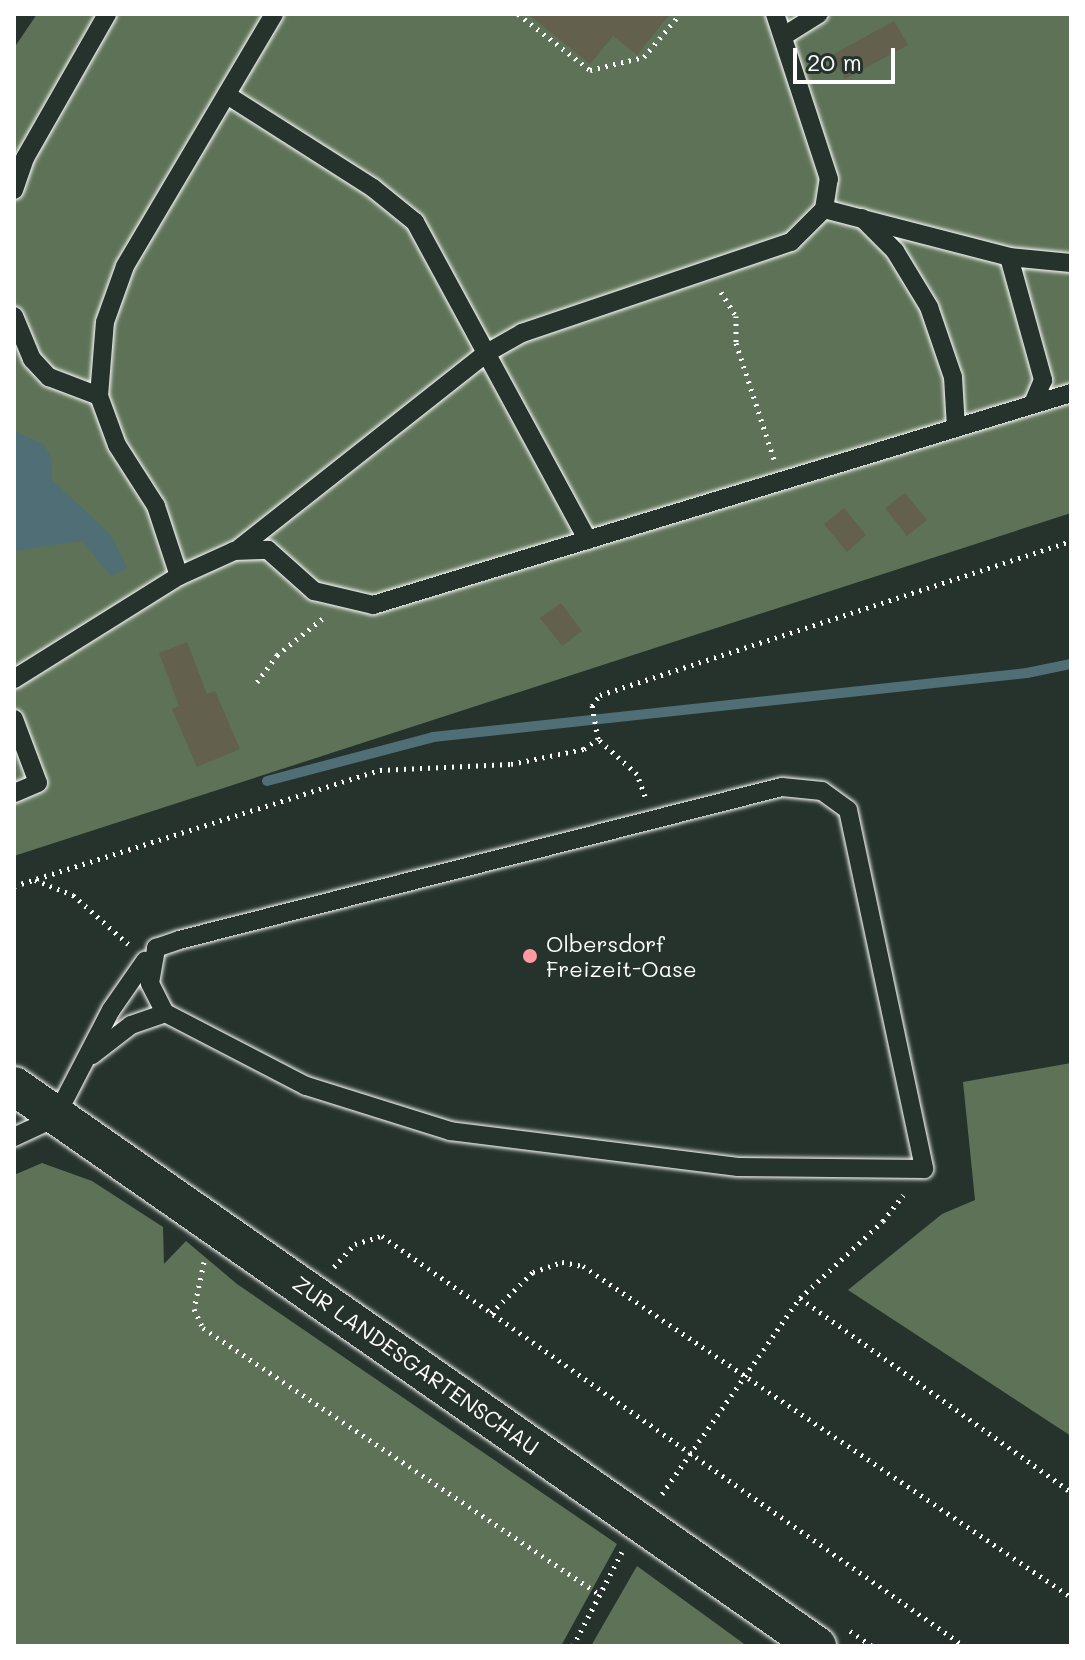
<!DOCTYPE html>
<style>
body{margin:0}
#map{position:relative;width:1085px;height:1660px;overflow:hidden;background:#26332d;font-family:Mali,sans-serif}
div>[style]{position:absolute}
.green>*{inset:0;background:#5d7256}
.water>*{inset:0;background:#4f6e75}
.stream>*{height:10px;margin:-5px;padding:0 5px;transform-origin:5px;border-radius:5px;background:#4f6e75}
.building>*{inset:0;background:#64604e}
.path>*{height:5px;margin-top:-2.5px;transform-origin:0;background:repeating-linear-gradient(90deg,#fff 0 2px,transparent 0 8px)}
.roads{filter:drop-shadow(0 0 2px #fff) drop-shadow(0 0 2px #fff)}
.service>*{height:18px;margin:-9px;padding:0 9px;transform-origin:9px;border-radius:9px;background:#26332d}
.minor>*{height:38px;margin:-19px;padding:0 19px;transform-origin:19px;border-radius:19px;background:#26332d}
.dots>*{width:22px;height:22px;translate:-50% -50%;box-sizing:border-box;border:4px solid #26332d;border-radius:50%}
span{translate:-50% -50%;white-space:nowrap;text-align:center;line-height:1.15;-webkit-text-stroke:6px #26332d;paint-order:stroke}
.poi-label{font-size:22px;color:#fff}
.left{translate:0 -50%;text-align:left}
.street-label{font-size:22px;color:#fff}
.frame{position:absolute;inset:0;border:16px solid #fff;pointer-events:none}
.scale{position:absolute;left:793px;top:48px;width:102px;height:36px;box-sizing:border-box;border:4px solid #fff;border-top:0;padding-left:10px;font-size:24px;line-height:28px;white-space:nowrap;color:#fff;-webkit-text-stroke:6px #26332d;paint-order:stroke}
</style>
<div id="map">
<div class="green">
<div style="clip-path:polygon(37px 14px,1071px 14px,1071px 513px,14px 856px,14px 48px)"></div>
<div style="clip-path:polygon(1071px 1063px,1071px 1436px,848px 1290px,942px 1214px,975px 1200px,963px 1082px)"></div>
<div style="clip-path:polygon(42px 1163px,92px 1181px,163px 1227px,164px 1264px,186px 1241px,237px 1284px,617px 1544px,561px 1646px,14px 1646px,14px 1175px)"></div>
<div style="clip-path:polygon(637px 1566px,747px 1646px,591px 1646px)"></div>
</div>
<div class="water">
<div style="clip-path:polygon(14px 431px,43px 444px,51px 457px,52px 480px,110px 534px,127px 568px,111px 576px,82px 541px,14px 551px)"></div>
</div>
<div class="stream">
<div style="left:267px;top:781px;width:172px;rotate:-14.8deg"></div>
<div style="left:433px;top:737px;width:597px;rotate:-6.15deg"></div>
<div style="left:1027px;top:673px;width:45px;rotate:-11.6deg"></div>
</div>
<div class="building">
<div style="clip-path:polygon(528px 14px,670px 14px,637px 55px,613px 36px,590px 64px)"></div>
<div style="clip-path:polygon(894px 21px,908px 45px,845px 79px,832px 55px)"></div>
<div style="clip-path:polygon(905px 493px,927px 520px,907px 536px,885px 508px)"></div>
<div style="clip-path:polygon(844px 508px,866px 535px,847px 552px,824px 524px)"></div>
<div style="clip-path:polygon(561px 603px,582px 631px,562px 646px,540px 618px)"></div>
<div style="clip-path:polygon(187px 642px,207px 694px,215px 691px,240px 749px,197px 767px,172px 709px,179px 706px,159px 653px)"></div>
</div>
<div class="path">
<div style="left:518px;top:14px;width:91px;rotate:37.9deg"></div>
<div style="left:590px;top:70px;width:56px;rotate:-13.5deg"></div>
<div style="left:644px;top:57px;width:56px;rotate:-50.1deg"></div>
<div style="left:721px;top:292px;width:28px;rotate:58deg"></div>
<div style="left:736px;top:316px;width:27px;rotate:90deg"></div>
<div style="left:736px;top:343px;width:122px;rotate:71.9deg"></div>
<div style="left:257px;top:682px;width:34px;rotate:-53deg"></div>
<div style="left:277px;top:655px;width:58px;rotate:-38.7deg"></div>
<div style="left:645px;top:796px;width:23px;rotate:-110deg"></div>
<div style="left:637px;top:774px;width:52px;rotate:-138.1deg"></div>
<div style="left:598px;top:739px;width:34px;rotate:-100deg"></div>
<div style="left:592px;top:706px;width:14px;rotate:-54deg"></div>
<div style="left:600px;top:695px;width:496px;rotate:-18.1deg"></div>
<div style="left:35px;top:880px;width:41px;rotate:21.5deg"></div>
<div style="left:73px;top:895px;width:74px;rotate:41.7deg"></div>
<div style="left:14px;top:886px;width:384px;rotate:-17.6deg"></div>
<div style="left:380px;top:770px;width:131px;rotate:-2.6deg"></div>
<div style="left:511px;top:764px;width:75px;rotate:-11.6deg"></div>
<div style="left:584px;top:749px;width:17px;rotate:-36deg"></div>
<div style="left:204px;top:1262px;width:48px;rotate:102deg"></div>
<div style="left:194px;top:1309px;width:21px;rotate:65deg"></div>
<div style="left:203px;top:1328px;width:478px;rotate:33.9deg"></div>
<div style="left:334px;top:1267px;width:31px;rotate:-48deg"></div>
<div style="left:355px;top:1244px;width:28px;rotate:-17deg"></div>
<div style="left:382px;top:1236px;width:712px;rotate:35.16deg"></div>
<div style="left:800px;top:1298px;width:333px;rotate:35.6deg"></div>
<div style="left:491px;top:1313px;width:59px;rotate:-44.3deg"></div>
<div style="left:533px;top:1272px;width:31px;rotate:-19deg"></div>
<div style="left:562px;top:1262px;width:21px;rotate:11deg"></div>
<div style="left:583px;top:1266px;width:590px;rotate:34.15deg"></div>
<div style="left:662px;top:1494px;width:240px;rotate:-54.9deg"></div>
<div style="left:800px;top:1298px;width:113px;rotate:-42.9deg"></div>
<div style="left:883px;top:1221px;width:33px;rotate:-52deg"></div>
<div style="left:850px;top:1631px;width:27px;rotate:34deg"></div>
<div style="left:573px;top:1646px;width:106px;rotate:-62.5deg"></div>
</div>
<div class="roads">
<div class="service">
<div style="left:785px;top:35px;width:40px;rotate:-32deg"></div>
<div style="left:227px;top:95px;width:173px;rotate:32.5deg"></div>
<div style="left:373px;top:188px;width:54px;rotate:39deg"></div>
<div style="left:415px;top:222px;width:362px;rotate:61.5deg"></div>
<div style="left:14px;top:190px;width:34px;rotate:-71deg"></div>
<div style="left:25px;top:158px;width:166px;rotate:-60.3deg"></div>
<div style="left:824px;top:209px;width:191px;rotate:14.5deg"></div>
<div style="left:1009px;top:257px;width:62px;rotate:5.5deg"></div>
<div style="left:862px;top:218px;width:47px;rotate:45deg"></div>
<div style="left:895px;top:251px;width:66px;rotate:58.7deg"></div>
<div style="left:929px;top:307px;width:74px;rotate:71.1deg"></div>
<div style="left:953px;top:377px;width:51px;rotate:86.6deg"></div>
<div style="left:1009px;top:257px;width:128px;rotate:74.5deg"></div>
<div style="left:1043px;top:380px;width:25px;rotate:113deg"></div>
<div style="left:14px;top:316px;width:47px;rotate:67.3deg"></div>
<div style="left:32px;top:359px;width:25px;rotate:47deg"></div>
<div style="left:49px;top:377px;width:53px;rotate:20.8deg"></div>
<div style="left:237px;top:550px;width:316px;rotate:-38.3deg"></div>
<div style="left:485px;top:354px;width:43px;rotate:-29.6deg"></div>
<div style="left:522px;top:333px;width:284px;rotate:-18.7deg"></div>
<div style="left:791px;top:242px;width:47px;rotate:-45deg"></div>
<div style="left:824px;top:209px;width:30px;rotate:-81deg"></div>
<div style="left:829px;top:179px;width:174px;rotate:-108.1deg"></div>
<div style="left:179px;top:576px;width:74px;rotate:-108.2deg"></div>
<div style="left:156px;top:506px;width:72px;rotate:-122.6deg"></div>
<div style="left:117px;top:445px;width:52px;rotate:-110.2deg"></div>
<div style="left:99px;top:396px;width:74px;rotate:-85.4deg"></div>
<div style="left:105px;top:322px;width:59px;rotate:-70.3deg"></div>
<div style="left:125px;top:266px;width:293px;rotate:-59.4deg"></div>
<div style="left:14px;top:679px;width:195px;rotate:-32deg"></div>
<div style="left:179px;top:576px;width:60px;rotate:-24.4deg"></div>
<div style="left:234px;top:551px;width:34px;rotate:-2deg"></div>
<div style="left:268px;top:550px;width:62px;rotate:41.7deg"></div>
<div style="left:314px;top:591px;width:61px;rotate:13.3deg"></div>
<div style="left:373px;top:605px;width:729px;rotate:-16.89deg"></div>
<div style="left:14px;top:719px;width:68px;rotate:69.4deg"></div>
<div style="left:38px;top:783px;width:26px;rotate:157deg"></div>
<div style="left:782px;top:787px;width:40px;rotate:5.7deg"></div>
<div style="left:822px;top:791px;width:32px;rotate:36deg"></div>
<div style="left:848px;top:810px;width:367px;rotate:78deg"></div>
<div style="left:924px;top:1169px;width:186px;rotate:-179.4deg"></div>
<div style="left:738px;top:1167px;width:290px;rotate:-172.9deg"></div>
<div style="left:450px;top:1131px;width:151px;rotate:-162.6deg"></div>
<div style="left:306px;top:1086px;width:159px;rotate:-152.6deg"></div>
<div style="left:165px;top:1013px;width:34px;rotate:-117deg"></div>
<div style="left:150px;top:983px;width:36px;rotate:-80deg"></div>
<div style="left:156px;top:948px;width:24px;rotate:-19deg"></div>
<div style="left:179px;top:940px;width:622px;rotate:-14.24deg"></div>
<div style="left:92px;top:1055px;width:49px;rotate:-37.6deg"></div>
<div style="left:131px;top:1025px;width:36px;rotate:-19deg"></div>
<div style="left:14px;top:1137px;width:45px;rotate:-24.9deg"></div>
<div style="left:55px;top:1118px;width:122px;rotate:-62.6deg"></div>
<div style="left:111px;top:1010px;width:60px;rotate:-55.2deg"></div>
</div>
<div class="minor">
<div style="left:14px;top:1086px;width:979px;rotate:34.89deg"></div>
</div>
</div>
<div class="dots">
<div style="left:530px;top:956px;background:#ff9aa2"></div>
</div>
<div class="poi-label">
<span class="left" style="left:546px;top:956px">Olbersdorf<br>Freizeit-Oase</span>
</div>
<div class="street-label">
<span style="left:416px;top:1365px;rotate:35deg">ZUR LANDESGARTENSCHAU</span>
</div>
<div class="frame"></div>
<div class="scale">20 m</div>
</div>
